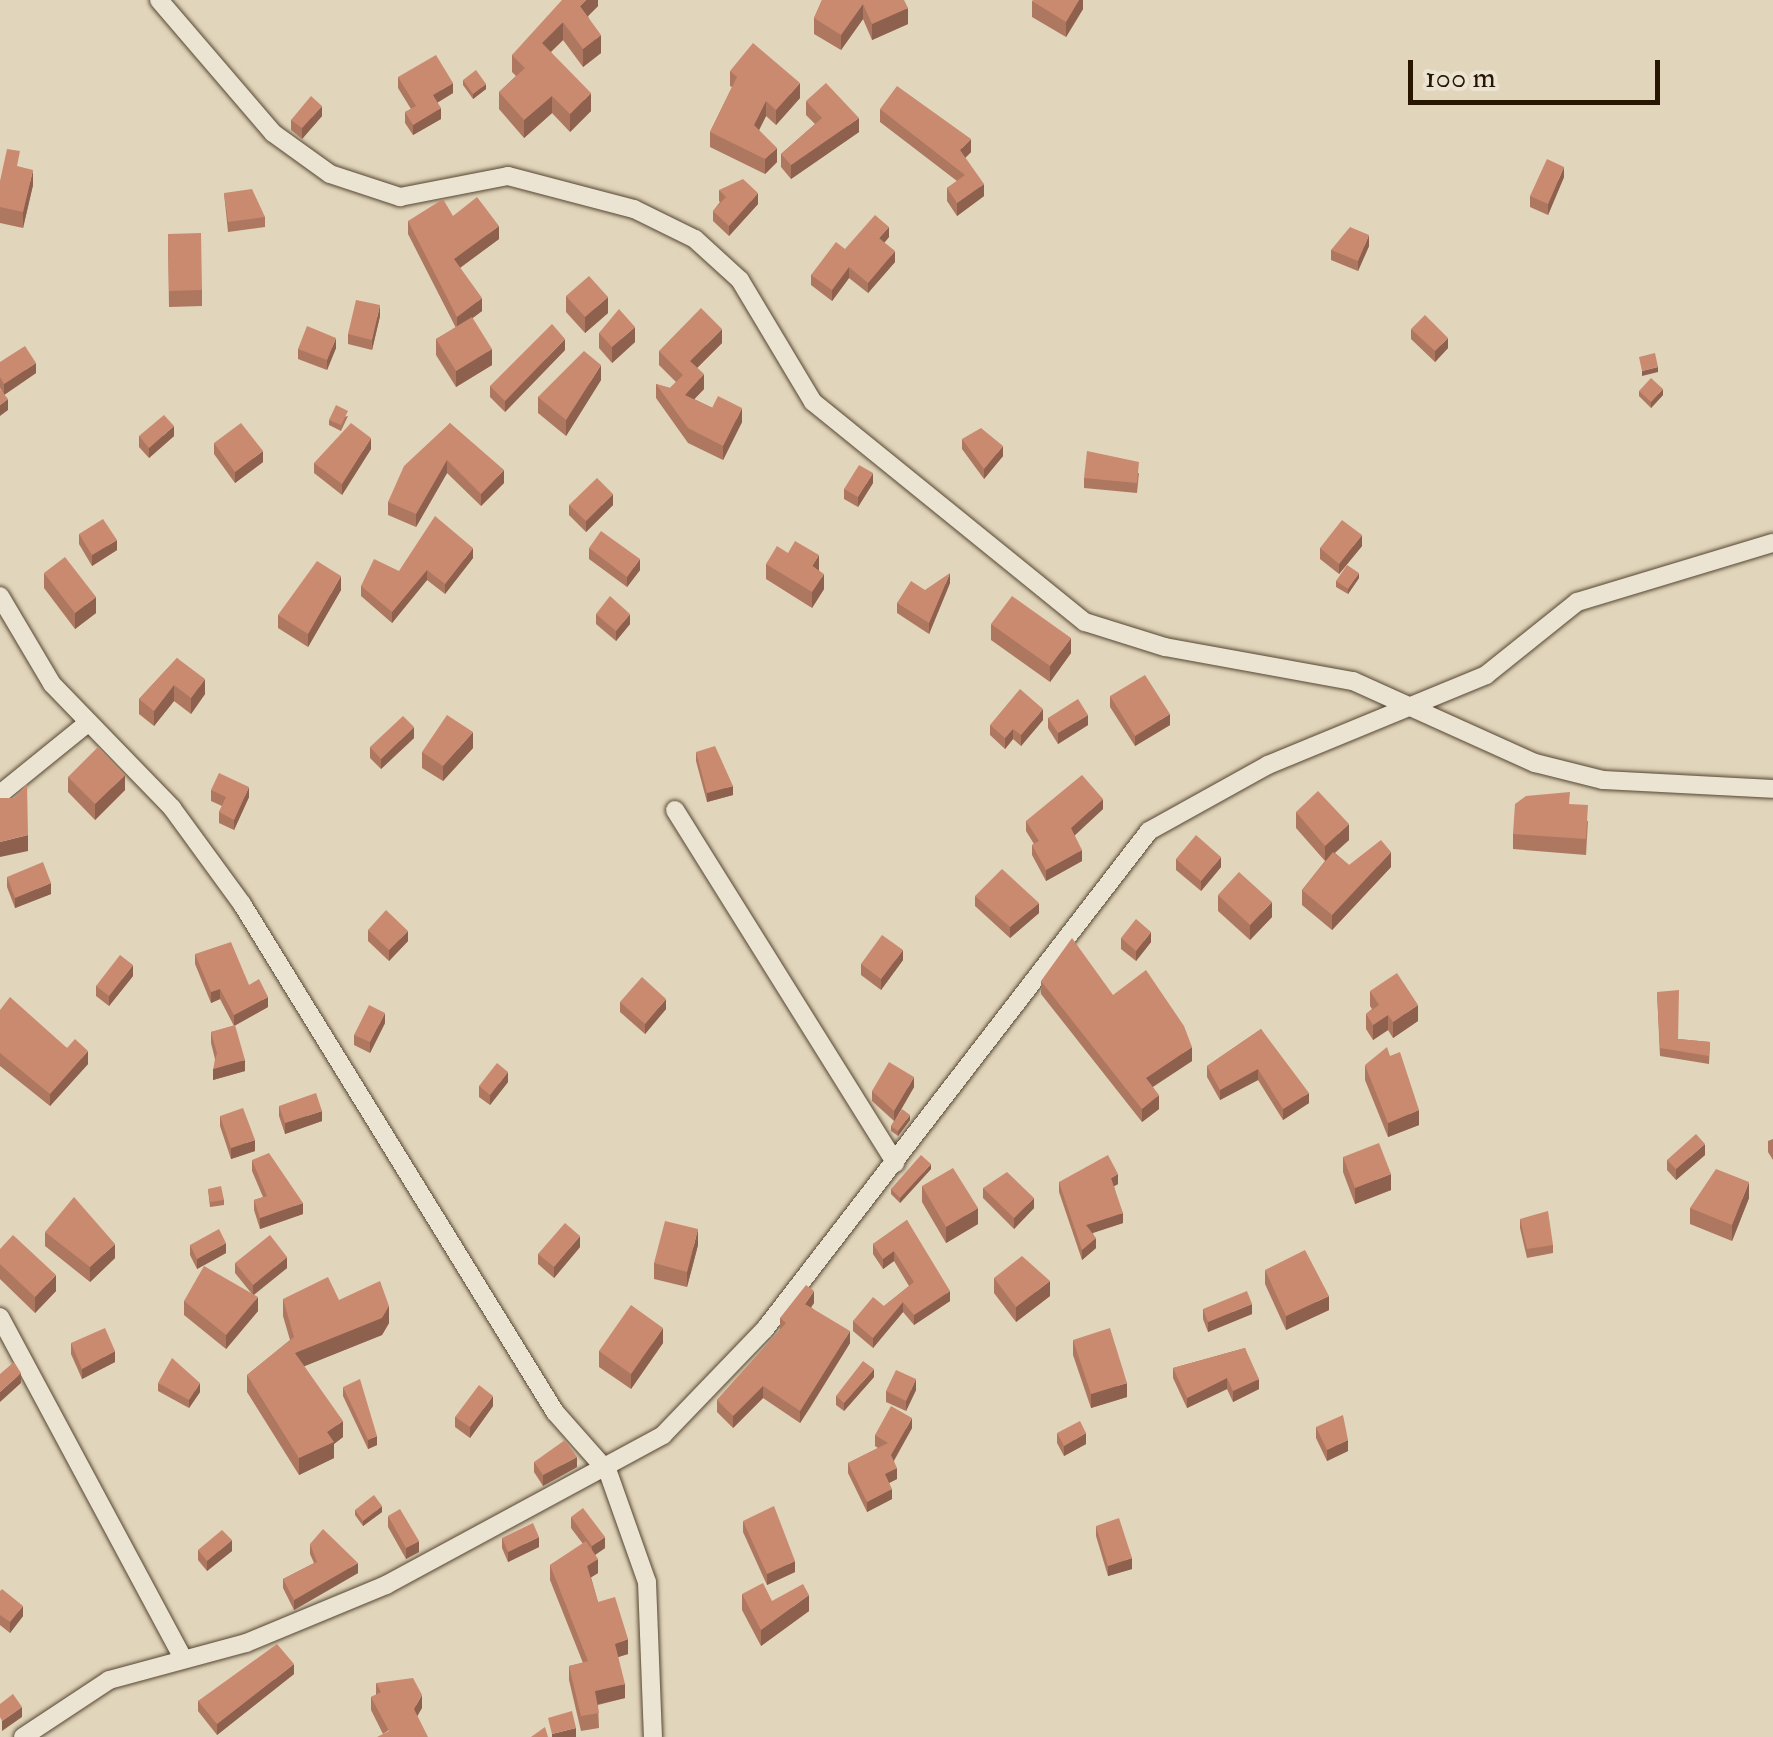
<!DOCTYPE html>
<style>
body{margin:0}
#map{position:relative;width:1773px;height:1737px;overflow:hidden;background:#e1d5bb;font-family:"IM FELL Double Pica",serif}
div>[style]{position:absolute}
.roads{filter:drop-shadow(0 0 2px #564631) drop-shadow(0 0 2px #564631)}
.minor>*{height:18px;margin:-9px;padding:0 9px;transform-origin:9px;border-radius:9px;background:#ece4d3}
.wall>*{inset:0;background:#ae7760}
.shaded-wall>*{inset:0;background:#8d614e}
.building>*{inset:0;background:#ca8a70}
span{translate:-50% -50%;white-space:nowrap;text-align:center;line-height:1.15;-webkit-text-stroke:10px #ece4d3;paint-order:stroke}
.scale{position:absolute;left:1408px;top:60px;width:252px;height:45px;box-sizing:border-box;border:5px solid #281603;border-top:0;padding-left:12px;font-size:30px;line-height:35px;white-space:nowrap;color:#281603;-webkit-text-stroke:8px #ece4d3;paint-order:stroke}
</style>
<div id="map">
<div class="roads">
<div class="minor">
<div style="left:159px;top:0;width:175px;rotate:49.4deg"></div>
<div style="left:273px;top:133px;width:70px;rotate:35.7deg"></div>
<div style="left:330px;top:174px;width:74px;rotate:18.2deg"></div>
<div style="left:400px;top:197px;width:110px;rotate:-11deg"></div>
<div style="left:508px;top:176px;width:130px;rotate:14.7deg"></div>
<div style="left:634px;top:209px;width:68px;rotate:26.2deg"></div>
<div style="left:695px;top:239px;width:61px;rotate:42.3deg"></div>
<div style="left:740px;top:280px;width:142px;rotate:59.1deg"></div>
<div style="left:813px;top:402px;width:350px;rotate:39deg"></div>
<div style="left:1085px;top:622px;width:84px;rotate:17.4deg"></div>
<div style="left:1165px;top:647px;width:191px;rotate:10.3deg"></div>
<div style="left:1353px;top:681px;width:200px;rotate:24.3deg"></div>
<div style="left:1535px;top:763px;width:70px;rotate:14deg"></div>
<div style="left:1603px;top:780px;width:170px;rotate:3deg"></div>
<div style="left:0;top:596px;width:102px;rotate:59.4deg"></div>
<div style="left:52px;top:684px;width:173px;rotate:45.9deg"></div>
<div style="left:172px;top:808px;width:119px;rotate:53.9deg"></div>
<div style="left:242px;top:904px;width:597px;rotate:58.36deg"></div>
<div style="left:555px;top:1412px;width:80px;rotate:48.5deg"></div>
<div style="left:608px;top:1472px;width:117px;rotate:70.5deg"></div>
<div style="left:647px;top:1582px;width:155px;rotate:87.8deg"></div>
<div style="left:0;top:794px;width:114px;rotate:-39deg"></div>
<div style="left:675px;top:810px;width:416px;rotate:58deg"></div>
<div style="left:0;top:1317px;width:385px;rotate:61.8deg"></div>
<div style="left:23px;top:1737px;width:103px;rotate:-33.5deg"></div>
<div style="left:109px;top:1680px;width:142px;rotate:-15.1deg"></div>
<div style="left:246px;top:1643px;width:152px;rotate:-22.5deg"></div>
<div style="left:386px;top:1585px;width:315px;rotate:-28.4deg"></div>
<div style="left:663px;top:1435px;width:147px;rotate:-46.1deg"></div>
<div style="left:765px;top:1329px;width:629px;rotate:-52.36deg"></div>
<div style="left:1149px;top:831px;width:136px;rotate:-29deg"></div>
<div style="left:1268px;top:765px;width:236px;rotate:-22.4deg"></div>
<div style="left:1486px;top:675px;width:117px;rotate:-38.7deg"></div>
<div style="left:1577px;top:602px;width:205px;rotate:-16.8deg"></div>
</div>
</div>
<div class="wall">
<div style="clip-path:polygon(598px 0,598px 6px,588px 16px,601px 53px,583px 67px,563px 40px,551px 52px,591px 111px,570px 132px,552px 113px,524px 138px,499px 109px,499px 92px,516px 76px,512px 72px,512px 55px)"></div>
<div style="clip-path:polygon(822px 0,905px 2px,908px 24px,872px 40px,863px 19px,841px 50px,814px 34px,814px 18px)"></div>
<div style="clip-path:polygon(1083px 0,1083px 9px,1066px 37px,1032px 17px,1032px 1px)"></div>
<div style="clip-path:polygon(730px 71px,800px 98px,776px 125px,766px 116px,759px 130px,777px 162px,765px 174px,710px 147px,710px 132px,732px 87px,730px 86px)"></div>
<div style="clip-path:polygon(398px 77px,453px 93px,437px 103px,441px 119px,413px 135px,405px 123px,405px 112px,411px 109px,398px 88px)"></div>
<div style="clip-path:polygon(463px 80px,486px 89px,473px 99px,463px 85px)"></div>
<div style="clip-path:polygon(806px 101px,859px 132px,791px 179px,781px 167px,781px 154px,815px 124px,806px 115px)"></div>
<div style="clip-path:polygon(880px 109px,971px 152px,965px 158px,984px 196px,957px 216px,947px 201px,947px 188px,957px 181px,880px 122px)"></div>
<div style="clip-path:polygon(322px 116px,302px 139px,291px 130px,291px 120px)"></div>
<div style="clip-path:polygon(20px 167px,33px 185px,23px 228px,0 223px,0 181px)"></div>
<div style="clip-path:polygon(1564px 177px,1548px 215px,1530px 207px,1530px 196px)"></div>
<div style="clip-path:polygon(719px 190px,758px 204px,729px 236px,713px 221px,713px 211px,720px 202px,719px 201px)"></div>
<div style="clip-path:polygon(224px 193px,265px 217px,265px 227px,228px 232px)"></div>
<div style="clip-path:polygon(453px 216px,499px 239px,460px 268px,482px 311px,472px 318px,492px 365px,456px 387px,436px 355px,436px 339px,456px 328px,408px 234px,408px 221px)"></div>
<div style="clip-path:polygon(168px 234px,202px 290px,202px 306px,169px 307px)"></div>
<div style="clip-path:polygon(889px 237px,884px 243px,895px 262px,868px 293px,849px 278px,832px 301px,811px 285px,811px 275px,845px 249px)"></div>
<div style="clip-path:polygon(1369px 246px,1358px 271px,1331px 260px,1331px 250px)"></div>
<div style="clip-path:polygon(566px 296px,608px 313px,585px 333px,566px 312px)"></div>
<div style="clip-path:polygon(380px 316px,372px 350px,348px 344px,348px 334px)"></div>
<div style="clip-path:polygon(1411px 329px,1448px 348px,1435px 362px,1411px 339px)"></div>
<div style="clip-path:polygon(599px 333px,635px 342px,612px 363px,599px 348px)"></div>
<div style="clip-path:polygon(722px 343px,697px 368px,704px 389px,694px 399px,742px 422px,723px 460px,688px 443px,656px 398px,656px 384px,670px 388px,676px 382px,659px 365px,659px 351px)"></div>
<div style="clip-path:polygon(336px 348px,327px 370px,298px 359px,298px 349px)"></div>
<div style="clip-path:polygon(565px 350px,505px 412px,490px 397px,490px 386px)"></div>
<div style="clip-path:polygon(0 362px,36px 373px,4px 395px,0 388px)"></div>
<div style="clip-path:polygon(601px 380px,566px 436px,538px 413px,538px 397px)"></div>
<div style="clip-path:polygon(1639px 391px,1663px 395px,1651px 408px,1639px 396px)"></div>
<div style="clip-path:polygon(348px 416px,341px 431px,329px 425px,329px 420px)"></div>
<div style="clip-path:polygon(450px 423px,504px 483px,481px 506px,447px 473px,416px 527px,388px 515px,388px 502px)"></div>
<div style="clip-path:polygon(139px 436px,174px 436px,149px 458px,139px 447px)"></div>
<div style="clip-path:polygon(962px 439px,1003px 456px,984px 479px,962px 449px)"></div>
<div style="clip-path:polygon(214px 443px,263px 462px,235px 483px,214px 454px)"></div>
<div style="clip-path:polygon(371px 449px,342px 495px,314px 473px,314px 463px)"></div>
<div style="clip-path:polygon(1139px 473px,1137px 493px,1084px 488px,1084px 478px)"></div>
<div style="clip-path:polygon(873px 483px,858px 507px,844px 499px,844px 489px)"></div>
<div style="clip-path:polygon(569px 505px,613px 505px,586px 532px,569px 515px)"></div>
<div style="clip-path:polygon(79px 534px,117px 550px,92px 566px,79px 544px)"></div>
<div style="clip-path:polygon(1362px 546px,1339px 574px,1320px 559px,1320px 548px)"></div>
<div style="clip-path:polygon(589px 548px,640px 570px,627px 587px,589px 559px)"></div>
<div style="clip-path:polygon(473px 558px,445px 594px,427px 580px,392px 623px,361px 596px,361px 586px,399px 571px)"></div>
<div style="clip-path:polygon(766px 564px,819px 570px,824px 589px,812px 608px,766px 579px)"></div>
<div style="clip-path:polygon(44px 573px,96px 613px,75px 629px,44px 588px)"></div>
<div style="clip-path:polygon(1359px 578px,1348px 594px,1336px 587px,1336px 581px)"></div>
<div style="clip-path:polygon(950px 583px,929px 634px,897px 613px,897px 603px,925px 590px)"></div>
<div style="clip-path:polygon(341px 590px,308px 647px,278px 628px,278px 615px)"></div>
<div style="clip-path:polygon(596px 614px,630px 624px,616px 641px,596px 624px)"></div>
<div style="clip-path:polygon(991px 624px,1071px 653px,1050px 682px,991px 640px)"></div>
<div style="clip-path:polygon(177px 658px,205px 694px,191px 714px,174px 701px,154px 726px,139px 714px,139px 699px)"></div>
<div style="clip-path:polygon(1110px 696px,1170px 725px,1135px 746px,1110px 707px)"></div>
<div style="clip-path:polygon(1048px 718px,1088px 725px,1058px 744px,1048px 728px)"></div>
<div style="clip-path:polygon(1043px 720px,1021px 746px,1013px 739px,1005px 749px,990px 735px,990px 725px)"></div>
<div style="clip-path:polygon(414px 738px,381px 769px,370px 758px,370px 747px)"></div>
<div style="clip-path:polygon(473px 748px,443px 781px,422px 768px,422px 752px)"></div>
<div style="clip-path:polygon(696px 752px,733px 795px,707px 802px,696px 761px)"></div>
<div style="clip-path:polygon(68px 777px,125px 790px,95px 820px,68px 792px)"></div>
<div style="clip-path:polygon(211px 790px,249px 797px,234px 830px,219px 823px,219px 812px,222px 806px,211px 801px)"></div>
<div style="clip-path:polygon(1103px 809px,1074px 835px,1082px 861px,1046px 881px,1032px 855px,1032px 845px,1034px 844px,1026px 831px,1026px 821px)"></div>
<div style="clip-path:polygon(1296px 812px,1349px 840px,1335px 853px,1349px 865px,1391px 867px,1332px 930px,1302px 905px,1302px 890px,1325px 861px,1296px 828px)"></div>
<div style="clip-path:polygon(1588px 821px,1586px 855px,1513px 849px,1513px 834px)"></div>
<div style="clip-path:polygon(1176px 859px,1221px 867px,1201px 891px,1176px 870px)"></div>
<div style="clip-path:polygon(7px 877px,51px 894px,15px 908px,7px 887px)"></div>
<div style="clip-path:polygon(1218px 895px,1272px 917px,1250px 940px,1218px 911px)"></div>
<div style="clip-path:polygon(975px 896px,1039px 913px,1010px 938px,975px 906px)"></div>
<div style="clip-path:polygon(368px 930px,408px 941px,389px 961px,368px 941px)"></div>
<div style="clip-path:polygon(1121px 938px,1151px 942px,1136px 961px,1121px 949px)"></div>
<div style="clip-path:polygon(195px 954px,249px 985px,268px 1007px,234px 1026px,245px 1071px,213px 1080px,215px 1059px,211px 1043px,211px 1032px,234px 1026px,220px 999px,211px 1003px,195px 964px)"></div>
<div style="clip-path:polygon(903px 960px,881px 990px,861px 975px,861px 964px)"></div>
<div style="clip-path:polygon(133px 976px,109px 1006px,96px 996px,96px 986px)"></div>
<div style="clip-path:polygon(1041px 981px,1113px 995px,1192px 1061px,1153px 1087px,1159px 1109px,1142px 1122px,1041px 994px)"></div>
<div style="clip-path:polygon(1370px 991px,1418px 1021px,1393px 1038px,1388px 1030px,1373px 1040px,1366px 1029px,1366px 1014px,1372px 1009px,1370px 1006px)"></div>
<div style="clip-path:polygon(1657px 992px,1678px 1039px,1710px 1042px,1709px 1064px,1660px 1056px)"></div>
<div style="clip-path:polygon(620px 1002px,666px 1009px,645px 1034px,620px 1012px)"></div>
<div style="clip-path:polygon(0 1010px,67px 1048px,88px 1064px,50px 1106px,0 1066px)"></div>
<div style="clip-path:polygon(385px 1023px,370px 1053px,354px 1045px,354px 1035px)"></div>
<div style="clip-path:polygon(1261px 1029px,1309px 1103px,1283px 1120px,1258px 1080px,1220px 1100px,1207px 1077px,1207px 1066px)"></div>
<div style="clip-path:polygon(1365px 1065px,1419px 1125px,1388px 1137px,1365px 1080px)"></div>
<div style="clip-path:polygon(508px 1082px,490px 1105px,479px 1097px,479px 1086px)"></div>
<div style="clip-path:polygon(914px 1087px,896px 1118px,910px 1120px,898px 1136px,891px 1131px,891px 1126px,894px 1121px,872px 1101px,872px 1091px)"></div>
<div style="clip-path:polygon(279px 1106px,322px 1121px,285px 1134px,279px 1116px)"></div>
<div style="clip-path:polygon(220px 1116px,255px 1151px,231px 1159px,220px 1126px)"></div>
<div style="clip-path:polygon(1773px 1139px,1773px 1160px,1768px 1152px,1768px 1141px)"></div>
<div style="clip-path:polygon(1705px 1155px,1676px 1180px,1667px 1170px,1667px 1160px)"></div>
<div style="clip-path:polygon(1343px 1157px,1391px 1190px,1355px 1204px,1343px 1172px)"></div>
<div style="clip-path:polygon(252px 1160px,303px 1214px,260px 1229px,254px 1210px,254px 1200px,263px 1197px,252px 1171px)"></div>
<div style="clip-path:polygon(931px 1169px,900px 1203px,891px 1194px,891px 1189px)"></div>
<div style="clip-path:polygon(1059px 1182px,1118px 1184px,1114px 1186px,1123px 1223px,1093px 1233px,1096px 1248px,1082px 1260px,1059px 1192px)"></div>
<div style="clip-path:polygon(922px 1186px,978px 1224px,946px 1243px,922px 1202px)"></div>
<div style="clip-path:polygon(983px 1188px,1034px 1208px,1014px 1229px,983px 1198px)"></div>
<div style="clip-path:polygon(208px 1189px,224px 1200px,224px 1205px,210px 1207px)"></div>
<div style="clip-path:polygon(1749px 1198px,1732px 1241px,1690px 1224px,1690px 1208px)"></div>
<div style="clip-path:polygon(1520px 1219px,1553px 1245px,1553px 1253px,1527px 1258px,1520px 1228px)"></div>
<div style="clip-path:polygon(907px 1220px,950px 1301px,914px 1325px,903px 1312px,873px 1348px,853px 1331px,853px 1321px,884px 1306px,909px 1286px,894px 1261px,883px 1269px,873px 1254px,873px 1244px)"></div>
<div style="clip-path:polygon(45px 1232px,115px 1258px,90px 1282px,45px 1246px)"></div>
<div style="clip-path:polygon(190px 1245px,226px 1253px,197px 1269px,190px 1255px)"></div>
<div style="clip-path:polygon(698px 1245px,687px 1287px,654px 1279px,654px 1263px)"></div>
<div style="clip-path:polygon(580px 1247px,554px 1278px,538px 1264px,538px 1254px)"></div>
<div style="clip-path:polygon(0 1249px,56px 1291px,35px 1313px,0 1279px)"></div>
<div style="clip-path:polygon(235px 1263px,287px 1268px,254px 1295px,258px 1311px,226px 1349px,184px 1315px,184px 1301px,252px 1294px,235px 1273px)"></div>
<div style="clip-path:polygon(1265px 1270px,1329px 1310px,1286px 1330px,1265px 1284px)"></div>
<div style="clip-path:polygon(994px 1278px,1050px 1296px,1016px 1322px,994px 1293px)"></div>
<div style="clip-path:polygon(283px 1299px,339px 1300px,389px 1323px,382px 1335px,304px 1366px,343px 1437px,334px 1444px,334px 1458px,299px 1475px,247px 1392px,247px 1375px,290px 1340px,283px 1316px)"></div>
<div style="clip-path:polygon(814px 1303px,811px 1307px,850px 1343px,810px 1408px,800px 1423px,763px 1398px,733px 1428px,717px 1412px,717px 1400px,780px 1330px,780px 1318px)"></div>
<div style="clip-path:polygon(1203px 1309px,1252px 1314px,1208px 1332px,1203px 1319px)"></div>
<div style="clip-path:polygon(1073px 1340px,1127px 1397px,1091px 1408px,1073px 1355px)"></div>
<div style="clip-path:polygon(71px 1343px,115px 1362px,82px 1379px,71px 1354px)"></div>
<div style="clip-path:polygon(663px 1343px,631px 1389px,599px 1367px,599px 1351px)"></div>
<div style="clip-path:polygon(1245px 1348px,1259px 1389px,1233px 1402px,1227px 1389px,1187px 1408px,1173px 1378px,1173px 1368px)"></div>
<div style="clip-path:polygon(874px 1377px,844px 1411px,836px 1405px,836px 1396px)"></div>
<div style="clip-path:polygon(158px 1383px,200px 1392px,189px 1408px,158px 1391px)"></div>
<div style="clip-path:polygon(343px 1387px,377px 1445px,368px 1449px,343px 1396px)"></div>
<div style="clip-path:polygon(916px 1390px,906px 1411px,886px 1402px,886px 1391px)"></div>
<div style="clip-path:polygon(493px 1406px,470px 1438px,455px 1427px,455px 1417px)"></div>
<div style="clip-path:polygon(1316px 1427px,1348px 1451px,1327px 1461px,1316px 1438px)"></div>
<div style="clip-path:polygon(912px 1428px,894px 1461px,897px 1479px,889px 1483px,892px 1499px,867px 1512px,848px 1473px,848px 1463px,878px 1448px,875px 1446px,875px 1435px)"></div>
<div style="clip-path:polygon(1057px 1433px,1086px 1444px,1064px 1456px,1057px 1443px)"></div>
<div style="clip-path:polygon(534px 1462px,577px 1467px,543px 1486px,534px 1472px)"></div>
<div style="clip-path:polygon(355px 1510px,382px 1512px,363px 1526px,355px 1515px)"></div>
<div style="clip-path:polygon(388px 1516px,419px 1552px,406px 1559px,388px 1527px)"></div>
<div style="clip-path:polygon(571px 1517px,605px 1548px,595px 1555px,598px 1573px,591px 1577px,598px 1602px,628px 1654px,618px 1657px,625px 1698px,598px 1705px,599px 1728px,581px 1731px,569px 1680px,569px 1666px,583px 1663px,550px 1580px,550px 1565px,583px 1544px,571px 1528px)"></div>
<div style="clip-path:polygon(743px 1521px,795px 1572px,767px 1585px,743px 1532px)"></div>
<div style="clip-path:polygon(1096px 1526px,1132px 1569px,1108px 1576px,1096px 1536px)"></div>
<div style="clip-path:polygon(502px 1538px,539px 1547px,508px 1562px,502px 1548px)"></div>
<div style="clip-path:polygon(310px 1544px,358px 1573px,294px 1610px,283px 1588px,283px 1579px,314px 1563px,310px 1554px)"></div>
<div style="clip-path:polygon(198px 1550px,232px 1551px,207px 1571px,198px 1560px)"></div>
<div style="clip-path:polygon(0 1591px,23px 1616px,10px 1633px,0 1625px)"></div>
<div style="clip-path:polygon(742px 1594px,772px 1601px,809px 1611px,761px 1646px,742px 1610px)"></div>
<div style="clip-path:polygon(294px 1674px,217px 1735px,198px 1711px,198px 1701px)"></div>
<div style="clip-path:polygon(376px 1683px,422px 1708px,383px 1734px,371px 1710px,371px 1697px,376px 1695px)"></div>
</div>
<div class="shaded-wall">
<div style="clip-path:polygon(586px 0,598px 0,598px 6px,580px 24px,580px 6px)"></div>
<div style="clip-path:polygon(1079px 0,1083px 0,1083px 9px,1066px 37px,1066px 22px)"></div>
<div style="clip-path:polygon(863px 4px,863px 19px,841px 50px,841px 35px)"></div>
<div style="clip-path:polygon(908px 8px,908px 24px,872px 40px,872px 24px)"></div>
<div style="clip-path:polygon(563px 22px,563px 40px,542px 60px,542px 43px)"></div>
<div style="clip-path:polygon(601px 35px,601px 53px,583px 67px,583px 49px)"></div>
<div style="clip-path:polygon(453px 83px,453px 93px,433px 105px,433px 95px)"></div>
<div style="clip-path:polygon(800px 83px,800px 98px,776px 125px,776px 110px)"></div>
<div style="clip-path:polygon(486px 84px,486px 89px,473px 99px,473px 94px)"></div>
<div style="clip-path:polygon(591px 93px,591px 111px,570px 132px,570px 114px)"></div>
<div style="clip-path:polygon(552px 96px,552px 113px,524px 138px,524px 120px)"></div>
<div style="clip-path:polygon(766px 101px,766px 116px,754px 140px,754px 125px)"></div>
<div style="clip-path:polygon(322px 106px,322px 116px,302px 139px,302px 128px)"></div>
<div style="clip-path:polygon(441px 108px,441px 119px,413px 135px,413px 125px)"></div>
<div style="clip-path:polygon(859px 118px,859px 132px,791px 179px,791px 165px)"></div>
<div style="clip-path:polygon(971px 139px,971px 152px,960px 163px,960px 150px)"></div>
<div style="clip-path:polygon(777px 148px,777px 162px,765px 174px,765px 159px)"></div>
<div style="clip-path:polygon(1564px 167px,1564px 177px,1548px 215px,1548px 204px)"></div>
<div style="clip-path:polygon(33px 170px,33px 185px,23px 228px,23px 212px)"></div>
<div style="clip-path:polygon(984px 184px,984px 196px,957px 216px,957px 203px)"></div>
<div style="clip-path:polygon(758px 193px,758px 204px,729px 236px,729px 226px)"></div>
<div style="clip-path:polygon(499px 226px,499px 239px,454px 272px,454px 259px)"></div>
<div style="clip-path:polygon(889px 227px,889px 237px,879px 249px,879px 238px)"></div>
<div style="clip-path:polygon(1369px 235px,1369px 246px,1358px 271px,1358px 261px)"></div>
<div style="clip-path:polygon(895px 251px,895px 262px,868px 293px,868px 283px)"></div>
<div style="clip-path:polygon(849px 267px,849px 278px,832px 301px,832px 290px)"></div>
<div style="clip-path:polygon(608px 297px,608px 313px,585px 333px,585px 317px)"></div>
<div style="clip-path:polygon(482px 298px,482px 311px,457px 330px,457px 317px)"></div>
<div style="clip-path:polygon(380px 305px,380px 316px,372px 350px,372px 340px)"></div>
<div style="clip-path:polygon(635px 327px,635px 342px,612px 363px,612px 347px)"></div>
<div style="clip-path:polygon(722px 329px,722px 343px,690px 375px,690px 361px)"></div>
<div style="clip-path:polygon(336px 338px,336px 348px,327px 370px,327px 360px)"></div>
<div style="clip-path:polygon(1448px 338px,1448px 348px,1435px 362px,1435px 351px)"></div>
<div style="clip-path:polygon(565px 339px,565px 350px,505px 412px,505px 401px)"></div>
<div style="clip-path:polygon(492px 349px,492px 365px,456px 387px,456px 371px)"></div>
<div style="clip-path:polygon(36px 363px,36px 373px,4px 395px,4px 384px)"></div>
<div style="clip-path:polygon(601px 365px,601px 380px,566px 436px,566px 420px)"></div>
<div style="clip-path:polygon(1658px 367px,1658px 372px,1642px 376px,1642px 371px)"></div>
<div style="clip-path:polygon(704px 374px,704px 389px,685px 409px,685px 395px)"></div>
<div style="clip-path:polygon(1663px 389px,1663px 395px,1651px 408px,1651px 402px)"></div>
<div style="clip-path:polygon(8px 399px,8px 410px,0 416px,0 405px)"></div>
<div style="clip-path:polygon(742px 408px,742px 422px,723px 460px,723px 446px)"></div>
<div style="clip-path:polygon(174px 426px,174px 436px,149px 458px,149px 448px)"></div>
<div style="clip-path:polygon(371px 438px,371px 449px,342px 495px,342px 484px)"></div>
<div style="clip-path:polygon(1003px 446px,1003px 456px,984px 479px,984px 469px)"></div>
<div style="clip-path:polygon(263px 451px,263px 462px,235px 483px,235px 472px)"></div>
<div style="clip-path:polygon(447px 460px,447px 473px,416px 527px,416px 514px)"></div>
<div style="clip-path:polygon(504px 470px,504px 483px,481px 506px,481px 494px)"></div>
<div style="clip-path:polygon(873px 473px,873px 483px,858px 507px,858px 497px)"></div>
<div style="clip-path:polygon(613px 494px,613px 505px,586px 532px,586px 521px)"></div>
<div style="clip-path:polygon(1362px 535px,1362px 546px,1339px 574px,1339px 564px)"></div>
<div style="clip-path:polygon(117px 540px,117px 550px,92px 566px,92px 555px)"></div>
<div style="clip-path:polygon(473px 548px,473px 558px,445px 594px,445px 584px)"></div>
<div style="clip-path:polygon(819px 555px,819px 571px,812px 566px)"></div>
<div style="clip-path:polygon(640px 559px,640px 570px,627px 587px,627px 577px)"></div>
<div style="clip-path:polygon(427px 570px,427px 580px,392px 623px,392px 612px)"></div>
<div style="clip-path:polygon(950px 573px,950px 583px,929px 634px,929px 623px)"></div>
<div style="clip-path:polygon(1359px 573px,1359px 578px,1348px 594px,1348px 589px)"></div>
<div style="clip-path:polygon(824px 574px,824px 589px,812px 608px,812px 592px)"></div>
<div style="clip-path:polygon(341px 576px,341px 590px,308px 647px,308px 634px)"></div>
<div style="clip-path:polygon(96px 597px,96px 613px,75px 629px,75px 613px)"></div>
<div style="clip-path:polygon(630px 614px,630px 624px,616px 641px,616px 631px)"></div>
<div style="clip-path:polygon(1071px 638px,1071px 653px,1050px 682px,1050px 666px)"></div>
<div style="clip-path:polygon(205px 679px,205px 694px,191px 714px,191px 698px)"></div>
<div style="clip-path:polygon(174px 685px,174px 701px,154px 726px,154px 711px)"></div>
<div style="clip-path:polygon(1043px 709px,1043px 720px,1021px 746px,1021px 735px)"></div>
<div style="clip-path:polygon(1170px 714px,1170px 725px,1135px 746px,1135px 736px)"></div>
<div style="clip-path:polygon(1088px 715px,1088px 725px,1058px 744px,1058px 733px)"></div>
<div style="clip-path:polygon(414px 727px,414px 738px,381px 769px,381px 759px)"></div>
<div style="clip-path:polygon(1013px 729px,1013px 739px,1005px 749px,1005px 738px)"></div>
<div style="clip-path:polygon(473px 732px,473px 748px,443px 781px,443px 766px)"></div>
<div style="clip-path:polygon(125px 775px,125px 790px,95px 820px,95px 804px)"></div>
<div style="clip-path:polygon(733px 786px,733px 795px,707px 802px,707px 793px)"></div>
<div style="clip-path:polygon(249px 787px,249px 797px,234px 830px,234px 820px)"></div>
<div style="clip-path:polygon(1103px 799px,1103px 809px,1071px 839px,1071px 828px)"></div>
<div style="clip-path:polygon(1349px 824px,1349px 840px,1325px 861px,1325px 846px)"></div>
<div style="clip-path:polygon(28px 835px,28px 851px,0 857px,0 842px)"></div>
<div style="clip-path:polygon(1082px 850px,1082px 861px,1046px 881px,1046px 870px)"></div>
<div style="clip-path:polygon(1391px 852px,1391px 867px,1332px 930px,1332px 915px)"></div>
<div style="clip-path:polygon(1221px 857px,1221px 867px,1201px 891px,1201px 881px)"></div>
<div style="clip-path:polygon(51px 883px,51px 894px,15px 908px,15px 898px)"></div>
<div style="clip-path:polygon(1272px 902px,1272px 917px,1250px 940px,1250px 925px)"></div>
<div style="clip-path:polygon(1039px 903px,1039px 913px,1010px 938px,1010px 927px)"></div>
<div style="clip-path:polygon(408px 931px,408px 941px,389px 961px,389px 950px)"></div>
<div style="clip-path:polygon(1151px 932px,1151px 942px,1136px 961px,1136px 951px)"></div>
<div style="clip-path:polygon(903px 950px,903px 960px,881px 990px,881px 979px)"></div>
<div style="clip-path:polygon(133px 965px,133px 976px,109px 1006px,109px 996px)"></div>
<div style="clip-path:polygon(220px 989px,220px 999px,211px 1003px,211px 992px)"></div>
<div style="clip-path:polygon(268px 997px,268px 1007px,234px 1026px,234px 1015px)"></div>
<div style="clip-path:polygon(666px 999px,666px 1009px,645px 1034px,645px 1024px)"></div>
<div style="clip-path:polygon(1418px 1005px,1418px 1021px,1393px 1038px,1393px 1022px)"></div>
<div style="clip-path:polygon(385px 1013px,385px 1023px,370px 1053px,370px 1042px)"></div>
<div style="clip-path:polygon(1388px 1015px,1388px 1030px,1373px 1040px,1373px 1025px)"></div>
<div style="clip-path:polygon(1192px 1047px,1192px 1061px,1146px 1091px,1146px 1078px)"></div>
<div style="clip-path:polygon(88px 1051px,88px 1064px,50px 1106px,50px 1094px)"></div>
<div style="clip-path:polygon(245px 1060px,245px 1071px,213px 1080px,213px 1069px)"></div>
<div style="clip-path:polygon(1258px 1069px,1258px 1080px,1220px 1100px,1220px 1090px)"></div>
<div style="clip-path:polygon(508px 1072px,508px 1082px,490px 1105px,490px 1095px)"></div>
<div style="clip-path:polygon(914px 1077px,914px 1087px,894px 1122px,894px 1111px)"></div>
<div style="clip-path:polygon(1309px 1093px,1309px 1103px,1283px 1120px,1283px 1109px)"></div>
<div style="clip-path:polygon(1159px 1095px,1159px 1109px,1142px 1122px,1142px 1109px)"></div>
<div style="clip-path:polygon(1419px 1110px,1419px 1125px,1388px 1137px,1388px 1123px)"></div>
<div style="clip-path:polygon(322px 1111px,322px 1121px,285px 1134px,285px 1123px)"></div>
<div style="clip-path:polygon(910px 1115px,910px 1120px,898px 1136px,898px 1131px)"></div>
<div style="clip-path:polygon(255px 1140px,255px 1151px,231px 1159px,231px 1148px)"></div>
<div style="clip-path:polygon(1705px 1144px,1705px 1155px,1676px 1180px,1676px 1169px)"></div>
<div style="clip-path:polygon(931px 1164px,931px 1169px,900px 1203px,900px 1198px)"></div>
<div style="clip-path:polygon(1118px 1174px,1118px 1184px,1111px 1188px,1111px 1178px)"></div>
<div style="clip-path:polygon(1391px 1174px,1391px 1190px,1355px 1204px,1355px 1188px)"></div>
<div style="clip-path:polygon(1749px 1182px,1749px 1198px,1732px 1241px,1732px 1225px)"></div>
<div style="clip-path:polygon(1034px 1198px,1034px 1208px,1014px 1229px,1014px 1218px)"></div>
<div style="clip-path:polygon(303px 1203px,303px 1214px,260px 1229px,260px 1218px)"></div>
<div style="clip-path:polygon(978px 1208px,978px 1224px,946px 1243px,946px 1227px)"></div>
<div style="clip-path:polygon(1123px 1213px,1123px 1223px,1086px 1235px,1086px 1225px)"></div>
<div style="clip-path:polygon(698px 1229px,698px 1245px,687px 1287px,687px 1272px)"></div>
<div style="clip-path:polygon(580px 1236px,580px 1247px,554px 1278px,554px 1267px)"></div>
<div style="clip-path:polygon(1096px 1238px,1096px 1248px,1082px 1260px,1082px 1250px)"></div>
<div style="clip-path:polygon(226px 1243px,226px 1253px,197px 1269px,197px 1259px)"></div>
<div style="clip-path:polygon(115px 1244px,115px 1258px,90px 1282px,90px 1267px)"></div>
<div style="clip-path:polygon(894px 1251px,894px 1261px,883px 1269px,883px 1259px)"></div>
<div style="clip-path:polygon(287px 1257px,287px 1268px,253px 1295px,253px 1285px)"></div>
<div style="clip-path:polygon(56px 1275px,56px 1291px,35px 1313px,35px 1297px)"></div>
<div style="clip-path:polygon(1050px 1281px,1050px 1296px,1016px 1322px,1016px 1307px)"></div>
<div style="clip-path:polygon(814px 1291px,814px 1303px,805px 1316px,805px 1304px)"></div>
<div style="clip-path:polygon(950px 1291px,950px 1301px,914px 1325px,914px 1315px)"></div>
<div style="clip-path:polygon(1329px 1296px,1329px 1310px,1286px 1330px,1286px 1316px)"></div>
<div style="clip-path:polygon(258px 1297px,258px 1311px,226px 1349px,226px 1335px)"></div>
<div style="clip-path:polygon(903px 1302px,903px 1312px,873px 1348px,873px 1338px)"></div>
<div style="clip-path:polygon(1252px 1304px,1252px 1314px,1208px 1332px,1208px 1322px)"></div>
<div style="clip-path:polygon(389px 1306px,389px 1323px,382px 1335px,295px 1370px,295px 1353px)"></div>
<div style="clip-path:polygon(663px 1328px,663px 1343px,631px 1389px,631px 1374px)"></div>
<div style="clip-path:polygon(850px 1331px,850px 1343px,800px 1423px,800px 1411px)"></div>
<div style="clip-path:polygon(115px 1351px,115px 1362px,82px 1379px,82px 1369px)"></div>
<div style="clip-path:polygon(874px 1369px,874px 1377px,844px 1411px,844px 1403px)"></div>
<div style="clip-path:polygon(21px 1373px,21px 1383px,0 1402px,0 1392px)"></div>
<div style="clip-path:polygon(1227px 1378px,1227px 1389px,1187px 1408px,1187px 1398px)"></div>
<div style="clip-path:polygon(916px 1379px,916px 1390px,906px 1411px,906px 1401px)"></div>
<div style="clip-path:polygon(1259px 1379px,1259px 1389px,1233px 1402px,1233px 1391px)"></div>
<div style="clip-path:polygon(200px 1383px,200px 1392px,189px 1408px,189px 1400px)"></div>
<div style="clip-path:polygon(1127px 1383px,1127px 1397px,1091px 1408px,1091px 1394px)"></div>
<div style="clip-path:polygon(763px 1386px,763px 1398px,733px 1428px,733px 1416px)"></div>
<div style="clip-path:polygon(493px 1396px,493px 1406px,470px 1438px,470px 1427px)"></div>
<div style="clip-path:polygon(912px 1418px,912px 1428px,891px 1465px,891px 1455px)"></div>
<div style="clip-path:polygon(343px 1421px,343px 1437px,334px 1444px,334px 1458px,299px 1475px,299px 1458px,327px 1432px)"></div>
<div style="clip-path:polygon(1086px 1433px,1086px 1444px,1064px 1456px,1064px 1446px)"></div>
<div style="clip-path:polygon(377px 1436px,377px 1445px,368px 1449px,368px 1440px)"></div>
<div style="clip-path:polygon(1348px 1440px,1348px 1451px,1327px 1461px,1327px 1450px)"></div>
<div style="clip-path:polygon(577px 1457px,577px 1467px,543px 1486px,543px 1475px)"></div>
<div style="clip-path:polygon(897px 1468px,897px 1479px,885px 1485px,885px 1474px)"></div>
<div style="clip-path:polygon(892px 1489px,892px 1499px,867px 1512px,867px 1502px)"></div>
<div style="clip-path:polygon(382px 1506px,382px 1512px,363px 1526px,363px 1521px)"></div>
<div style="clip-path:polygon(539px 1537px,539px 1547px,508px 1562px,508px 1552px)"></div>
<div style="clip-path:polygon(605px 1537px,605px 1548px,592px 1557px,592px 1546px)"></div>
<div style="clip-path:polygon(232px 1540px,232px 1551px,207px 1571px,207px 1561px)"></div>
<div style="clip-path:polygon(419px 1541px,419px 1552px,406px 1559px,406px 1548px)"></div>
<div style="clip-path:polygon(1132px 1558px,1132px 1569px,1108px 1576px,1108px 1566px)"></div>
<div style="clip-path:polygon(598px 1559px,598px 1573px,587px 1580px,587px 1566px)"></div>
<div style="clip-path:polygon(795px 1561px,795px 1572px,767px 1585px,767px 1574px)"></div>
<div style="clip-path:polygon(358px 1563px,358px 1573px,294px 1610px,294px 1600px)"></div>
<div style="clip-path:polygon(809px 1595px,809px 1611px,761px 1646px,761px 1630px)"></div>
<div style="clip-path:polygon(23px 1606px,23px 1616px,10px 1633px,10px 1622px)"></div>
<div style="clip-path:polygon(628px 1639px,628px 1654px,615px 1658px,615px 1644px)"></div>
<div style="clip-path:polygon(294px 1664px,294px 1674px,217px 1735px,217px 1724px)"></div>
<div style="clip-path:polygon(625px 1684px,625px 1698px,595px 1705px,595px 1691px)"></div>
<div style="clip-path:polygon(422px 1695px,422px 1708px,414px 1722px,414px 1709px)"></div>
<div style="clip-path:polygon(22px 1707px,22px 1717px,2px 1731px,2px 1721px)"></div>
<div style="clip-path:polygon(576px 1728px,576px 1737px,552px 1737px,552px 1734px)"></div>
</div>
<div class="building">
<div style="clip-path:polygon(562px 0,586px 0,580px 6px,601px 35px,583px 49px,563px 22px,542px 43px,591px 93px,570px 114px,552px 96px,524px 120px,499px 92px,525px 68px,512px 55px)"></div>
<div style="clip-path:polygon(822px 0,904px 0,908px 8px,872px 24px,863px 4px,841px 35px,814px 18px)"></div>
<div style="clip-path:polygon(1033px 0,1079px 0,1066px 22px,1032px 1px)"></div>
<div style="clip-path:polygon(753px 43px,800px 83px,776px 110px,766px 101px,754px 125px,777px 148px,765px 159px,710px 132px,737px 77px,730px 71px)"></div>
<div style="clip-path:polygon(436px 55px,453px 83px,433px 95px,441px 108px,413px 125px,405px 112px,416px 106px,398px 77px)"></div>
<div style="clip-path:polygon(476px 70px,486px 84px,473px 94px,463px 80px)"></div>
<div style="clip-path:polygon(826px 83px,859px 118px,791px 165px,781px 154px,822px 118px,806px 101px)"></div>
<div style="clip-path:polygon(897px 86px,971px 139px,960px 150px,984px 184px,957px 203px,947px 188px,965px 175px,880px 109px)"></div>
<div style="clip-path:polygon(311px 96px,322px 106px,302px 128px,291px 120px)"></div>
<div style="clip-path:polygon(7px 149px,20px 151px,17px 166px,33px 170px,23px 212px,0 207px,0 181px)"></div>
<div style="clip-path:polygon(1547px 159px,1564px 167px,1548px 204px,1530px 196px)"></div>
<div style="clip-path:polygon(743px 179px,758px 193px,729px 226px,713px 211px,726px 197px,719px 190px)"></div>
<div style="clip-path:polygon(252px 189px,265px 217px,228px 222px,224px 193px)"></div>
<div style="clip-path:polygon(477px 197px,499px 226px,454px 259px,482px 298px,457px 317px,408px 221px,443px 199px,453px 216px)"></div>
<div style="clip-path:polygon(875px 215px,889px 227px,879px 238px,895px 251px,868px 283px,849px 267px,832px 290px,811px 275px,836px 242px,845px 249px)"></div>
<div style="clip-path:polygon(1350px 227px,1369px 235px,1358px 261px,1331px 250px)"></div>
<div style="clip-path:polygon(201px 233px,202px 290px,169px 291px,168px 234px)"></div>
<div style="clip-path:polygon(589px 276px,608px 297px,585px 317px,566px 296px)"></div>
<div style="clip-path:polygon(356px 300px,380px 305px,372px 340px,348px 334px)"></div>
<div style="clip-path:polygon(701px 308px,722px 329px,690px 361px,704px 374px,685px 395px,712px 408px,718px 396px,742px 408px,723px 446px,688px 428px,656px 384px,670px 388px,683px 375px,659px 351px)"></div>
<div style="clip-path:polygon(619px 309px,635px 327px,612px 347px,599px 333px)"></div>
<div style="clip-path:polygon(1425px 315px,1448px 338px,1435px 351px,1411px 329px)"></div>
<div style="clip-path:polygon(472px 317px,492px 349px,456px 371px,436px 339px)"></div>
<div style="clip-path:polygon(552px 324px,565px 339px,505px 401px,490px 386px)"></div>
<div style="clip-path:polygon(307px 326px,336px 338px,327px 360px,298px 349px)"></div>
<div style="clip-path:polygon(25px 346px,36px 363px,4px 384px,0 377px,0 362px)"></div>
<div style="clip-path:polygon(584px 351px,601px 365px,566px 420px,538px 397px)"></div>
<div style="clip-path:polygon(1655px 353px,1658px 367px,1642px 371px,1639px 357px)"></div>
<div style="clip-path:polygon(1651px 378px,1663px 389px,1651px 402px,1639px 391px)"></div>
<div style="clip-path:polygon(0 389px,8px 399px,0 405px)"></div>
<div style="clip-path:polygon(336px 405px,348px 411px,341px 425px,329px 420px)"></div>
<div style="clip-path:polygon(164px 415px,174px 426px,149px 448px,139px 436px)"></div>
<div style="clip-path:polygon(241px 423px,263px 451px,235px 472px,214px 443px)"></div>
<div style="clip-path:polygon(351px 423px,371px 438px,342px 484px,314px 463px)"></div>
<div style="clip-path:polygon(450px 423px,504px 470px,481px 494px,447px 460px,416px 514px,388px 502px,404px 466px)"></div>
<div style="clip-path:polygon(981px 428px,1003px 446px,984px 469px,962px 439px)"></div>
<div style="clip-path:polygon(1087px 451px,1139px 462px,1137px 483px,1084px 478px)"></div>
<div style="clip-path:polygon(859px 465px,873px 473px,858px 497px,844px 489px)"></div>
<div style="clip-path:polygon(597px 478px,613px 494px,586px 521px,569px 505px)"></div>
<div style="clip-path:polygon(435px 516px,473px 548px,445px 584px,427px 570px,392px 612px,361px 586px,374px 559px,399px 571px)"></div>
<div style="clip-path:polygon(103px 519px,117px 540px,92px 555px,79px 534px)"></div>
<div style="clip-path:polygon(1342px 520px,1362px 535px,1339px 564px,1320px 548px)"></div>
<div style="clip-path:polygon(601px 531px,640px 559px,627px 577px,589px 548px)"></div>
<div style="clip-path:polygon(795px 541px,819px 555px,812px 566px,824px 574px,812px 592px,766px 564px,777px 546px,788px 553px)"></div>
<div style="clip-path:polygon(65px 557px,96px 597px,75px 613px,44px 573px)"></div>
<div style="clip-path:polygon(317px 561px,341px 576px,308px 634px,278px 615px)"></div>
<div style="clip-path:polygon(1347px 565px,1359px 573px,1348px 589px,1336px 581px)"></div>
<div style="clip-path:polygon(950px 573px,929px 623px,897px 603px,911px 581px,925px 590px)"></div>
<div style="clip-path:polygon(610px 596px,630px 614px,616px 631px,596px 614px)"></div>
<div style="clip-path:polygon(1012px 596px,1071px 638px,1050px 666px,991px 624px)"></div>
<div style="clip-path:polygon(177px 658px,205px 679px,191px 698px,174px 685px,154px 711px,139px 699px)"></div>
<div style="clip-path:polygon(1145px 675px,1170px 714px,1135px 736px,1110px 696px)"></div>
<div style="clip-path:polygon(1020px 689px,1043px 709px,1021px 735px,1013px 729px,1005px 738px,990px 725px)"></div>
<div style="clip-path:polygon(1078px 699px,1088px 715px,1058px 733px,1048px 718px)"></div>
<div style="clip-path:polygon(447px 715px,473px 732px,443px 766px,422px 752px)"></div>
<div style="clip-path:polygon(403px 716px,414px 727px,381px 759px,370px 747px)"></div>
<div style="clip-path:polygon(715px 746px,733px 786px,707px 793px,696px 752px)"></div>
<div style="clip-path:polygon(98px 747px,125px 775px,95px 804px,68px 777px)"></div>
<div style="clip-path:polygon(219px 773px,249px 787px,234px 820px,219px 812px,226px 797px,211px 790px)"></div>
<div style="clip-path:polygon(1082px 775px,1103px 799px,1071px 828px,1082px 850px,1046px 870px,1032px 845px,1039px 841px,1026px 821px)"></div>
<div style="clip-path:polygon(27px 784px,28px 835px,0 842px,0 798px,14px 798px)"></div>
<div style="clip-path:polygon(1318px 791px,1349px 824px,1325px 846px,1296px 812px)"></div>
<div style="clip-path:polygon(1570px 792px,1569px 804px,1588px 805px,1586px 839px,1513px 834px,1515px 804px,1526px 796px)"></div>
<div style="clip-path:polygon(1196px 835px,1221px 857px,1201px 881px,1176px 859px)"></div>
<div style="clip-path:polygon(1381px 840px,1391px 852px,1332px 915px,1302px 890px,1333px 852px,1349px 865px)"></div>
<div style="clip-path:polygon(43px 862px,51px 883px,15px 898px,7px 877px)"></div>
<div style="clip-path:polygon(1002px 869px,1039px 903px,1010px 927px,975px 896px)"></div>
<div style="clip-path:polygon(1239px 872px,1272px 902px,1250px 925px,1218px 895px)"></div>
<div style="clip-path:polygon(386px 910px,408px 931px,389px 950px,368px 930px)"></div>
<div style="clip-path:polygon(1136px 919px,1151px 932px,1136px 951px,1121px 938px)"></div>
<div style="clip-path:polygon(882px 935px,903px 950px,881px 979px,861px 964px)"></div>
<div style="clip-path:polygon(1072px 938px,1113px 995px,1146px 970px,1184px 1026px,1192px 1047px,1146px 1078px,1159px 1095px,1142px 1109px,1041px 981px)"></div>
<div style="clip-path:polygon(231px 942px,249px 985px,259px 979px,268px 997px,234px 1015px,220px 989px,211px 992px,195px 954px)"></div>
<div style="clip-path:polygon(120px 955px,133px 965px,109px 996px,96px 986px)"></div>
<div style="clip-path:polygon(1397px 973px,1418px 1005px,1393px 1022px,1388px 1015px,1373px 1025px,1366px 1014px,1379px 1005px,1370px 991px)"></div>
<div style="clip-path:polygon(642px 977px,666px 999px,645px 1024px,620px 1002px)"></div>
<div style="clip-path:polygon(1679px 990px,1678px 1039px,1710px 1042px,1709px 1056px,1660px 1048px,1657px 992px)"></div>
<div style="clip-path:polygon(10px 997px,67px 1048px,75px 1039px,88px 1051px,50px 1094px,0 1053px,0 1010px)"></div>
<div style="clip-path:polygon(369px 1005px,385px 1013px,370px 1042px,354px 1035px)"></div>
<div style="clip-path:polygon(235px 1025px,245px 1060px,213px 1069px,217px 1053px,211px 1032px)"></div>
<div style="clip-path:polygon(1261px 1029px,1309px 1093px,1283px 1109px,1258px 1069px,1220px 1090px,1207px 1066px)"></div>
<div style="clip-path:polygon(1387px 1047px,1390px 1056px,1400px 1052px,1419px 1110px,1388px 1123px,1365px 1065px)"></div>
<div style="clip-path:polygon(889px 1062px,914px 1077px,894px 1111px,872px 1091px)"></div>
<div style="clip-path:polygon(497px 1063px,508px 1072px,490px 1095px,479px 1086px)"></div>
<div style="clip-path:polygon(316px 1093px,322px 1111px,285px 1123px,279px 1106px)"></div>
<div style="clip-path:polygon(243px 1108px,255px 1140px,231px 1148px,220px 1116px)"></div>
<div style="clip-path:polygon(902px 1109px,910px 1115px,898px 1131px,891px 1126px)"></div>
<div style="clip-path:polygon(1696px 1134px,1705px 1144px,1676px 1169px,1667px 1160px)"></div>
<div style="clip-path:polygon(1379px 1143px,1391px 1174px,1355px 1188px,1343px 1157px)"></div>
<div style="clip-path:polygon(269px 1153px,303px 1203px,260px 1218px,254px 1200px,267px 1196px,252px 1160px)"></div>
<div style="clip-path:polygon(921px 1155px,931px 1164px,900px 1198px,891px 1189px)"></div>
<div style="clip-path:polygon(1108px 1155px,1118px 1174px,1111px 1178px,1123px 1213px,1086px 1225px,1096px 1238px,1082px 1250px,1059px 1182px)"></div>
<div style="clip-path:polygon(953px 1168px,978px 1208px,946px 1227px,922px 1186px)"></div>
<div style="clip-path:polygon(1716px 1169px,1749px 1182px,1732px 1225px,1690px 1208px)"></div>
<div style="clip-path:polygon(1007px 1172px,1034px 1198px,1014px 1218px,983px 1188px)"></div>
<div style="clip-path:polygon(221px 1186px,224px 1200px,210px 1202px,208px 1189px)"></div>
<div style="clip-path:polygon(74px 1197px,115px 1244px,90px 1267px,45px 1232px)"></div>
<div style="clip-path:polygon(1548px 1211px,1553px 1245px,1527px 1249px,1520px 1219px)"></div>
<div style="clip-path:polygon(907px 1220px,950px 1291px,914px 1315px,903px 1302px,873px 1338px,853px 1321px,873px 1297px,884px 1306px,914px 1282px,894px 1251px,883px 1259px,873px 1244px)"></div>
<div style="clip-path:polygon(665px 1221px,698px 1229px,687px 1272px,654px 1263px)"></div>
<div style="clip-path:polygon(565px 1223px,580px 1236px,554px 1267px,538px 1254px)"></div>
<div style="clip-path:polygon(219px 1229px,226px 1243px,197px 1259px,190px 1245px)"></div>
<div style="clip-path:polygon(13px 1235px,56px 1275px,35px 1297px,0 1264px,0 1249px)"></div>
<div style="clip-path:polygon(270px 1235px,287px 1257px,253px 1285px,235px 1263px)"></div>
<div style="clip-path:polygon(1305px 1250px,1329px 1296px,1286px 1316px,1265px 1270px)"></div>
<div style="clip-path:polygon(1022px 1256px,1050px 1281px,1016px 1307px,994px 1278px)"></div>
<div style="clip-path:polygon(204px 1266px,258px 1297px,226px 1335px,184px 1301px)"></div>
<div style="clip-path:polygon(328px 1277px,339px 1300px,380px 1281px,389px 1306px,382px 1318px,295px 1353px,343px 1421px,327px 1432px,334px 1442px,299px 1458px,247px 1375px,294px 1337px,283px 1299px)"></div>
<div style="clip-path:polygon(806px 1285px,814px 1291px,805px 1304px,850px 1331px,800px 1411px,763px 1386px,733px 1416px,717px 1400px,786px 1323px,780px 1318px)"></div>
<div style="clip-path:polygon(1247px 1291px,1252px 1304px,1208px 1322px,1203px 1309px)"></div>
<div style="clip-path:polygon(631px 1305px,663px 1328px,631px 1374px,599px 1351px)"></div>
<div style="clip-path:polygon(105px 1328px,115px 1351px,82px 1369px,71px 1343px)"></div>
<div style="clip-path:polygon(1110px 1328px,1127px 1383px,1091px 1394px,1073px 1340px)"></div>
<div style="clip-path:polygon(1245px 1348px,1259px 1379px,1233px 1391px,1227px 1378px,1187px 1398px,1173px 1368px)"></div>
<div style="clip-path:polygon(172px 1358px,200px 1383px,189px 1400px,158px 1383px)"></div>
<div style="clip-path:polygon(863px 1361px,874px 1369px,844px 1403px,836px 1396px)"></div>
<div style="clip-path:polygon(14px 1362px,21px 1373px,0 1392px,0 1374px)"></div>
<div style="clip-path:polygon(896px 1370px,916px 1379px,906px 1401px,886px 1391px)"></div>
<div style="clip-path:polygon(360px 1379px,377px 1436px,368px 1440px,343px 1387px)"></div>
<div style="clip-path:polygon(479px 1385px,493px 1396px,470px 1427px,455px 1417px)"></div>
<div style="clip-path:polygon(891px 1406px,912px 1418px,891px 1455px,897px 1468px,885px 1474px,892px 1489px,867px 1502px,848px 1463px,888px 1443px,875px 1435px)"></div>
<div style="clip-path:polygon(1343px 1415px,1348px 1440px,1327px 1450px,1316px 1427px)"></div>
<div style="clip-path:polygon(1080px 1421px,1086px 1433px,1064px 1446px,1057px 1433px)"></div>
<div style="clip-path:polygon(565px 1440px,577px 1457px,543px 1475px,534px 1462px)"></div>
<div style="clip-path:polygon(374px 1495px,382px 1506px,363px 1521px,355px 1510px)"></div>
<div style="clip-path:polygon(774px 1506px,795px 1561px,767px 1574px,743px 1521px)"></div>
<div style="clip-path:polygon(583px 1508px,605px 1537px,592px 1546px,571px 1517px)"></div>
<div style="clip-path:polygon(400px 1509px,419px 1541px,406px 1548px,388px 1516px)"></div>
<div style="clip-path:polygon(1119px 1518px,1132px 1558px,1108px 1566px,1096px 1526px)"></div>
<div style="clip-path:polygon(533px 1523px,539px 1537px,508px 1552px,502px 1538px)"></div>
<div style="clip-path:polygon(323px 1529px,358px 1563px,294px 1600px,283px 1579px,317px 1562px,310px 1544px)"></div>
<div style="clip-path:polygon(222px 1530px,232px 1540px,207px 1561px,198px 1550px)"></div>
<div style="clip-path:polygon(586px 1541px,598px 1559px,587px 1566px,598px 1602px,615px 1597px,628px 1639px,615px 1644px,625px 1684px,595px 1691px,599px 1713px,581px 1716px,569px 1666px,588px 1661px,550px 1565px)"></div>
<div style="clip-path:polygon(763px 1583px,772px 1601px,803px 1584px,809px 1595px,761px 1630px,742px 1594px)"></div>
<div style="clip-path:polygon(2px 1589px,23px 1606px,10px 1622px,0 1615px,0 1591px)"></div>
<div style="clip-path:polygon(277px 1644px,294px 1664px,217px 1724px,198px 1701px)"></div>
<div style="clip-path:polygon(413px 1678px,422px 1695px,414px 1709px,428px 1737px,377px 1737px,389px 1731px,371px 1697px,381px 1692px,376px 1683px)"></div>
<div style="clip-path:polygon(13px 1694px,22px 1707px,2px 1721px,0 1717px,0 1704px)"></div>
<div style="clip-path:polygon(572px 1711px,576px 1728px,552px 1734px,548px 1718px)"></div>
<div style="clip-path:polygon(545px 1727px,548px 1737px,531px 1737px)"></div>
</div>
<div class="scale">100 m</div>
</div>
